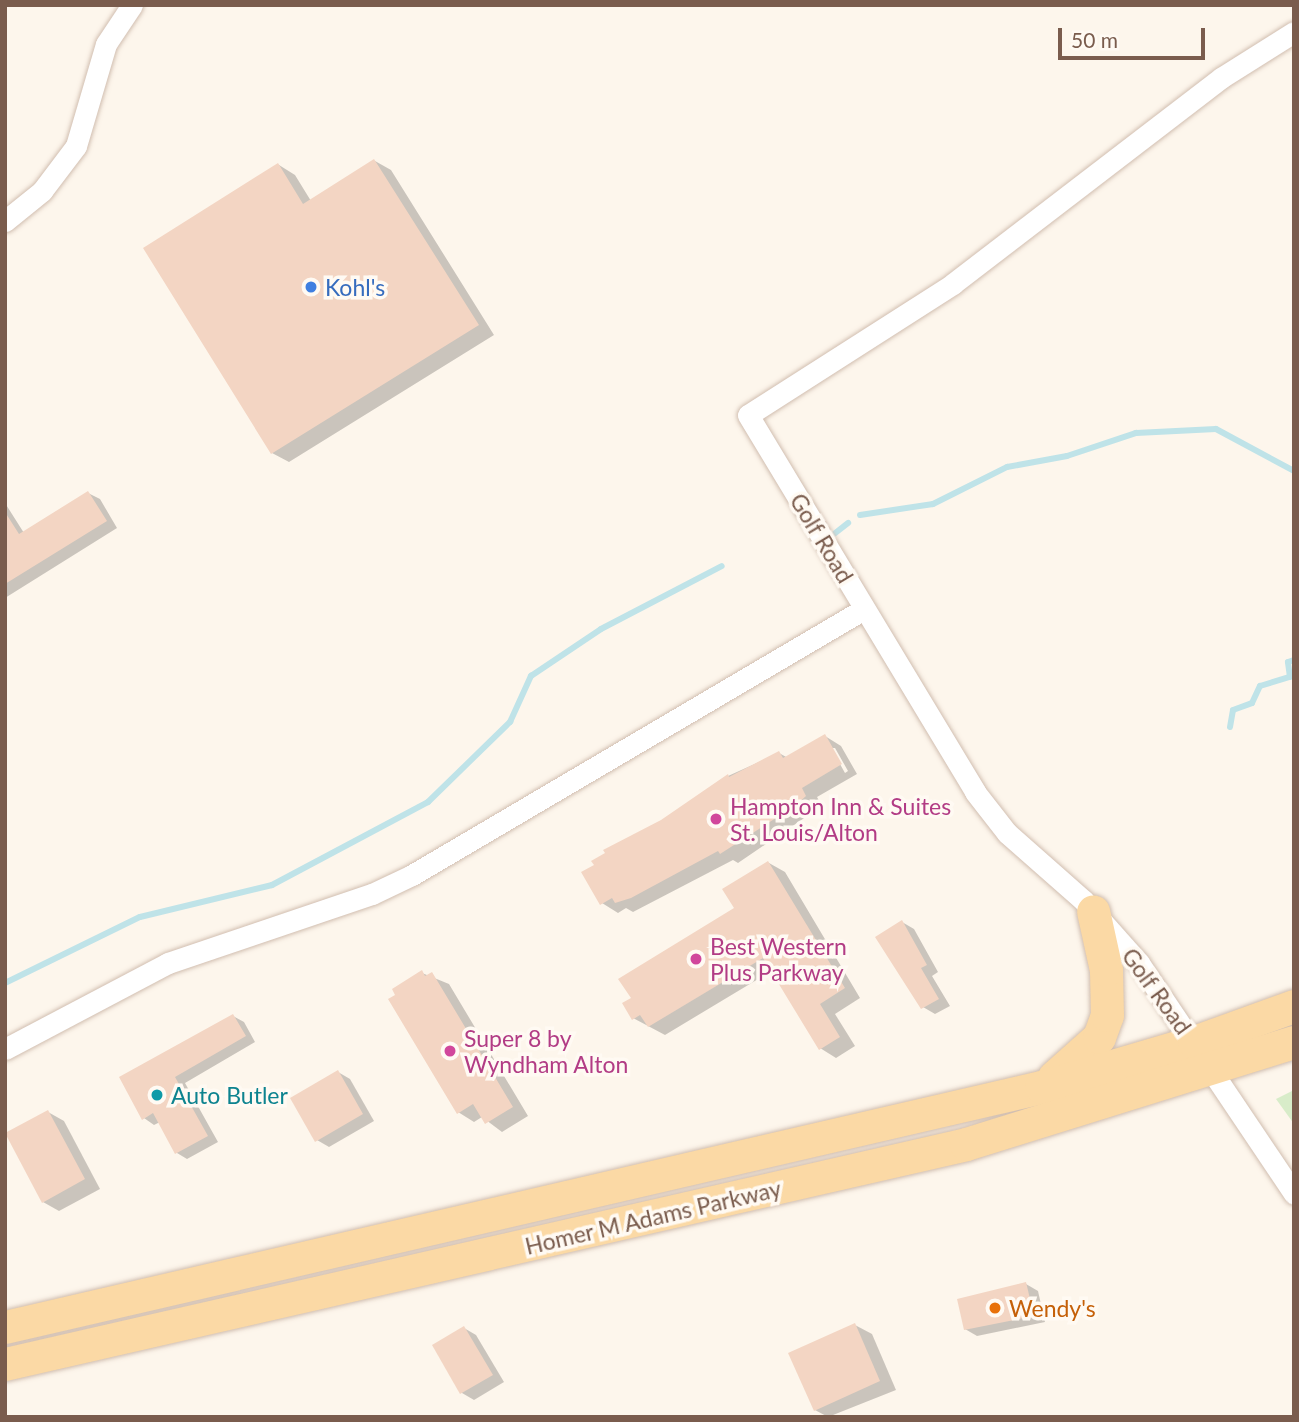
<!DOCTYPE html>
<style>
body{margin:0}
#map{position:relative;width:1299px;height:1422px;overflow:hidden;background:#fdf6ec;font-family:Lato,sans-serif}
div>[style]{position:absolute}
.green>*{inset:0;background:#d8ecc9}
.shadow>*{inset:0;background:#0003}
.stream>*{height:6px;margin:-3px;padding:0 3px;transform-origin:3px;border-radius:3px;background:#bfe3e8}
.building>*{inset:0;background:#f3d5c3}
.roads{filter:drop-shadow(0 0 2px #d1beb0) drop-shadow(0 0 2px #d1beb0)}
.street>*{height:21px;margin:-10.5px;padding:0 10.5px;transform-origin:10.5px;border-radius:10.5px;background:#fff}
.primary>*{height:33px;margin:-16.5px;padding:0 16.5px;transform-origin:16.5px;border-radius:16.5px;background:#fbd9a5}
.dots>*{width:19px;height:19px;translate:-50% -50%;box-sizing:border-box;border:4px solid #fffaf3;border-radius:50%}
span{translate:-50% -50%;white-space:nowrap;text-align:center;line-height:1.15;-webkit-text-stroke:7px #fffaf3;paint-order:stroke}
.shop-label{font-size:23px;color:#366cbe}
.left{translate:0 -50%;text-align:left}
.street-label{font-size:23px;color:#7a5c4d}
.hotel-label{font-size:23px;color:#b23c85}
.culture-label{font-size:23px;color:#0d838f}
.food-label{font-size:23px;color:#c56008}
.frame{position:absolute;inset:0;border:7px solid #7a5c4d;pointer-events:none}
.scale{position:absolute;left:1058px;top:28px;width:147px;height:32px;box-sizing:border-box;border:4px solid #7a5c4d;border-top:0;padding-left:9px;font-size:21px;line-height:24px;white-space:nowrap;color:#7a5c4d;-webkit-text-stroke:5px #fffaf3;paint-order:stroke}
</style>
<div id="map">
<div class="green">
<div style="clip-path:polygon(1294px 1090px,1294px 1124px,1276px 1099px)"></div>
</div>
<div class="shadow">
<div style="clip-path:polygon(375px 161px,391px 170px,494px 335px,289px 462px,272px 453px,279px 165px,295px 175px,311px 201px)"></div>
<div style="clip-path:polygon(88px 493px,100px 499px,117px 528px,5px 598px,5px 503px,24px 533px)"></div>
<div style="clip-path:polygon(evenodd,825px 736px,841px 746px,857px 774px,817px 797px,822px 806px,738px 863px,733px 860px,633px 912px,626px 908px,618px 913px,602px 903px,662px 821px,728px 776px,779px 753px,788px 758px,825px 736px,831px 748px,835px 748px,848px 771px,845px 773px,831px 748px)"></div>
<div style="clip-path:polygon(769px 863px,785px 872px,860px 998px,835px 1014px,855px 1046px,836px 1058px,820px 1048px,773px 970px,665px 1035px,633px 1018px,737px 909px)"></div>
<div style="clip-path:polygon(902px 922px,914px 929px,938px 972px,932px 976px,950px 1006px,935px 1014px,923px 1007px)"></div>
<div style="clip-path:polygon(422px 973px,449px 984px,528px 1116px,502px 1132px,482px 1117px,474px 1122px,458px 1112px)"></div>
<div style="clip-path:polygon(233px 1016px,244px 1022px,255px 1042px,185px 1083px,218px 1142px,187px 1159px,177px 1153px,160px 1122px,154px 1125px,144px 1118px,121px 1078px)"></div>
<div style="clip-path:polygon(338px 1072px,350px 1079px,374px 1121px,329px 1147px,317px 1140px)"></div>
<div style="clip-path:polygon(48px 1112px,64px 1121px,100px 1189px,59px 1211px,43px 1202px)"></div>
<div style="clip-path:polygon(1026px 1284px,1038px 1291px,1045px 1322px,977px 1336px,965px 1329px)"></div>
<div style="clip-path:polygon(855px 1325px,872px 1334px,896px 1390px,828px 1417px,815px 1410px)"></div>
<div style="clip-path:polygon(464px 1328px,476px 1335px,504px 1382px,474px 1400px,462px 1393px,434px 1346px)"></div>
</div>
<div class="stream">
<div style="left:860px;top:515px;width:74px;rotate:-8.6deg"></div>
<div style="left:933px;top:504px;width:83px;rotate:-26.6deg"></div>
<div style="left:1007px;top:467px;width:61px;rotate:-10.4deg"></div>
<div style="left:1067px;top:456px;width:73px;rotate:-18.4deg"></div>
<div style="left:1136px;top:433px;width:80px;rotate:-2.9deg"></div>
<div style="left:1216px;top:429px;width:89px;rotate:28.3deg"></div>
<div style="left:834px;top:534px;width:18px;rotate:-38deg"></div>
<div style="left:1230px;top:727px;width:17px;rotate:-80deg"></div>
<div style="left:1233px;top:710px;width:20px;rotate:-20deg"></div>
<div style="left:1252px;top:703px;width:19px;rotate:-65deg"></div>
<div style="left:1260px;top:686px;width:31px;rotate:-17deg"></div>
<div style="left:1290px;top:677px;width:15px;rotate:-98deg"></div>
<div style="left:1288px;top:662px;width:6px;rotate:-18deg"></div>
<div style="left:5px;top:983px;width:150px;rotate:-26.1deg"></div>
<div style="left:140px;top:917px;width:136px;rotate:-13.6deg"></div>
<div style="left:272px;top:885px;width:177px;rotate:-28deg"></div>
<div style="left:428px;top:802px;width:115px;rotate:-44.3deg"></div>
<div style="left:510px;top:722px;width:51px;rotate:-65.5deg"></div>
<div style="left:531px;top:676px;width:84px;rotate:-33.9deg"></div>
<div style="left:601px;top:629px;width:136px;rotate:-27.5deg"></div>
</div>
<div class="building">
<div style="clip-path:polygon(374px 159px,479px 325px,271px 454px,143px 248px,278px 163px,303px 204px)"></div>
<div style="clip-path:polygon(88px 491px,107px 521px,5px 584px,5px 512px,19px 534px)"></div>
<div style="clip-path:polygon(825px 734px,842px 764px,802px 788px,806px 796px,796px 805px,720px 854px,718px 851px,631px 898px,615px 903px,612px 898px,600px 905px,581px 872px,594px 865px,591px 861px,605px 853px,603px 850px,661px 820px,728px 774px,729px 777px,779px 751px,783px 758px)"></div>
<div style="clip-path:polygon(768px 861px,845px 988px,820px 1004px,840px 1037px,819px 1050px,763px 958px,648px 1027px,640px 1015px,632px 1020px,622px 1003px,631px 998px,618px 979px,734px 908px,722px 889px)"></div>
<div style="clip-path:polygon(902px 920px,927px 965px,921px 968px,939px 999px,921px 1009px,875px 937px)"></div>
<div style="clip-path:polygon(422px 970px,425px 976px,432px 972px,513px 1107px,485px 1124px,473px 1104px,457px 1114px,388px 999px,395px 995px,392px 989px)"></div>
<div style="clip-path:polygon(233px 1014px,246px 1036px,175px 1077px,208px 1136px,175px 1154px,153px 1113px,142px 1120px,119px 1077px)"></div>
<div style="clip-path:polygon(338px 1070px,363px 1114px,315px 1142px,290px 1098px)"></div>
<div style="clip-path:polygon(48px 1110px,85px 1179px,42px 1203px,5px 1133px)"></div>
<div style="clip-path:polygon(1026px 1282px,1034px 1316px,964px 1330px,957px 1299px)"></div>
<div style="clip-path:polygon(855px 1323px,880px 1381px,814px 1411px,788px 1353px)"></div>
<div style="clip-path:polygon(464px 1326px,493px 1375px,460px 1394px,432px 1345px)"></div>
</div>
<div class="roads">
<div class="street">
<div style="left:1294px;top:32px;width:86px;rotate:147.8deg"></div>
<div style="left:1221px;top:78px;width:338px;rotate:142.5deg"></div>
<div style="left:953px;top:284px;width:243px;rotate:147.4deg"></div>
<div style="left:748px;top:415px;width:440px;rotate:58.9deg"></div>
<div style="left:975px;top:792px;width:52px;rotate:52deg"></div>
<div style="left:1007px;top:833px;width:103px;rotate:41.4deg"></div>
<div style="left:1084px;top:901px;width:83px;rotate:48.4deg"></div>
<div style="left:1139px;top:963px;width:278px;rotate:56.1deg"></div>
<div style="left:5px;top:221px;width:48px;rotate:-39deg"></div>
<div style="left:42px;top:191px;width:56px;rotate:-52.9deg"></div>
<div style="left:76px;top:146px;width:106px;rotate:-73.6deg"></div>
<div style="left:106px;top:44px;width:47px;rotate:-56.3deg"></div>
<div style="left:5px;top:1049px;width:184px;rotate:-27.8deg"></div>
<div style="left:168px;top:963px;width:215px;rotate:-18.7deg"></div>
<div style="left:372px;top:894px;width:44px;rotate:-25.4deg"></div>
<div style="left:412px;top:875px;width:524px;rotate:-30.48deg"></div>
</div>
<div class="primary">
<div style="left:1054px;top:1077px;width:60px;rotate:-41.6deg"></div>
<div style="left:1099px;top:1037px;width:23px;rotate:-70deg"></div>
<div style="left:1107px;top:1015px;width:45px;rotate:-91.3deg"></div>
<div style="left:1106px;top:970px;width:60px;rotate:-102.4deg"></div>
<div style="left:5px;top:1327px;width:1063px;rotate:-13.04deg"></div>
<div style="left:1041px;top:1087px;width:159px;rotate:-16.4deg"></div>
<div style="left:1194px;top:1042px;width:106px;rotate:-19.8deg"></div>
<div style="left:5px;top:1364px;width:986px;rotate:-12.89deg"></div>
<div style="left:966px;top:1144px;width:343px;rotate:-17.3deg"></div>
</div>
</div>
<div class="dots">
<div style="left:311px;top:287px;background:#3f7fe0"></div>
<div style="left:716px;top:819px;background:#d1479c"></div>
<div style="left:696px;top:959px;background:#d1479c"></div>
<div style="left:450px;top:1051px;background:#d1479c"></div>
<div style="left:157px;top:1095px;background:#0f9aa8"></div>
<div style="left:995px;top:1308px;background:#e8710a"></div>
</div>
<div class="shop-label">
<span class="left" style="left:325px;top:287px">Kohl's</span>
</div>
<div class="street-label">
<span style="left:822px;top:538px;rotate:59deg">Golf Road</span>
<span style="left:1157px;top:991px;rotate:54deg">Golf Road</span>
<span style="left:653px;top:1217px;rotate:-13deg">Homer M Adams Parkway</span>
</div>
<div class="hotel-label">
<span class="left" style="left:730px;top:819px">Hampton Inn &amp; Suites<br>St. Louis/Alton</span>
<span class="left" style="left:710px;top:959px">Best Western<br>Plus Parkway</span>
<span class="left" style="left:464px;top:1051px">Super 8 by<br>Wyndham Alton</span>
</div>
<div class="culture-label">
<span class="left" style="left:171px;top:1095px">Auto Butler</span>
</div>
<div class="food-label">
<span class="left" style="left:1009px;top:1308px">Wendy's</span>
</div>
<div class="frame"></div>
<div class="scale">50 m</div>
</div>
